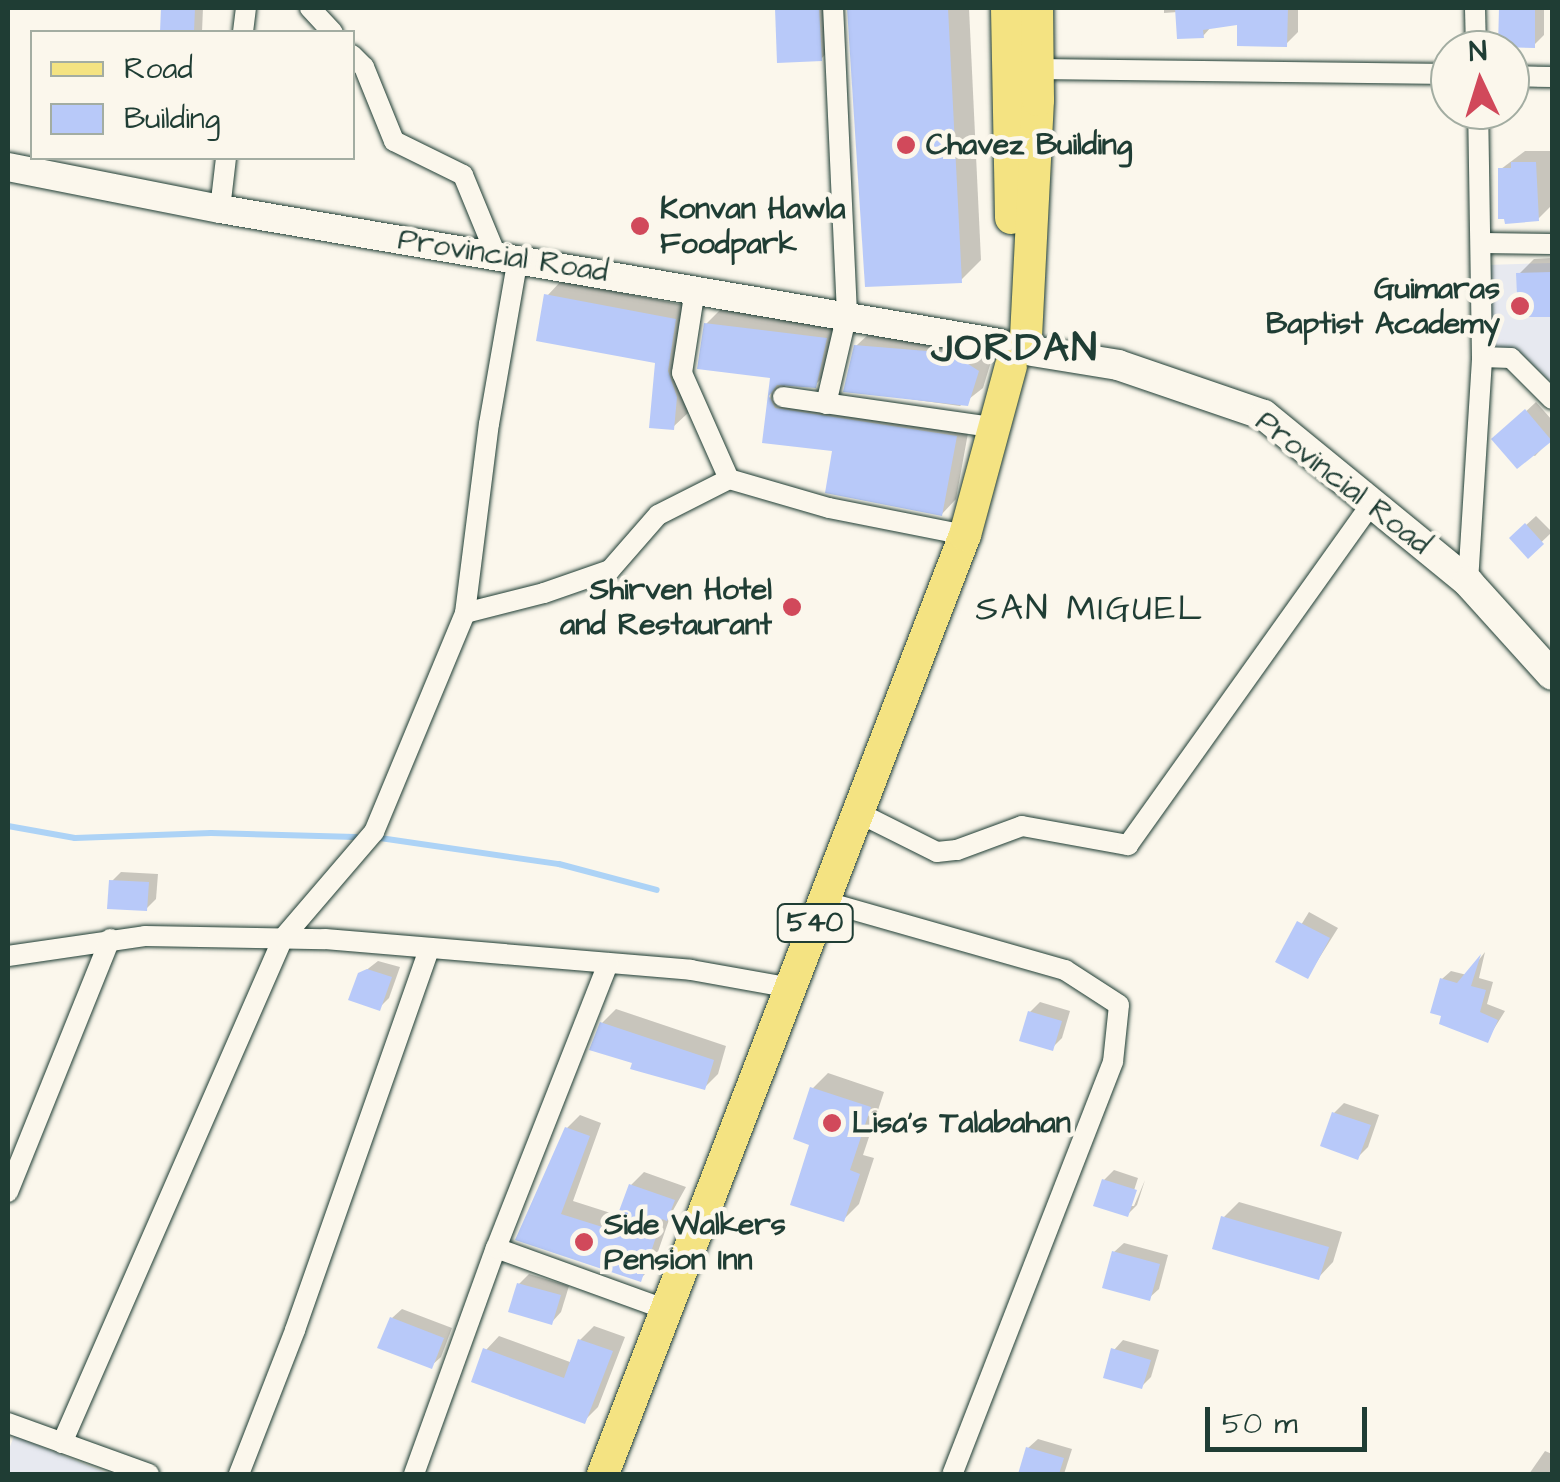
<!DOCTYPE html>
<style>
body{margin:0}
#map{position:relative;width:1560px;height:1482px;overflow:hidden;background:#fbf7ec;font-family:"Architects Daughter",sans-serif}
div>[style]{position:absolute}
.built>*{inset:0;background:#e7e9f0}
.shadow>*{inset:0;background:#0003}
.stream>*{height:6px;margin:-3px;padding:0 3px;transform-origin:3px;border-radius:3px;background:#add3f6}
.building>*{inset:0;background:#b8c9f9}
.roads{filter:drop-shadow(0 0 2px #1f3d34) drop-shadow(0 0 2px #1f3d34)}
.minor>*{height:20px;margin:-10px;padding:0 10px;transform-origin:10px;border-radius:10px;background:#fbf7ec}
.tertiary>*{height:28px;margin:-14px;padding:0 14px;transform-origin:14px;border-radius:14px;background:#fbf7ec}
.secondary>*{height:30px;margin:-15px;padding:0 15px;transform-origin:15px;border-radius:15px;background:#fbf7ec}
.primary>*{height:32px;margin:-16px;padding:0 16px;transform-origin:16px;border-radius:16px;background:#f4e382}
.dots>*{width:28px;height:28px;translate:-50% -50%;box-sizing:border-box;border:5px solid #fbf7ec;border-radius:50%}
span{translate:-50% -50%;white-space:nowrap;text-align:center;line-height:1.15;-webkit-text-stroke:9px #fbf7ec;paint-order:stroke}
.shield-label span{padding:2px 8px;background:#fbf7ec;border:2px solid;border-radius:8px;-webkit-text-stroke-width:0}
.shield-label{font-size:28px;color:#1f3d34;font-weight:700}
.poi-label{font-size:30px;color:#1f3d34;font-weight:700}
.left{translate:0 -50%;text-align:left}
.right{translate:-100% -50%;text-align:right}
.street-label{font-size:30px;color:#1f3d34}
.quarter-label{font-size:35px;color:#1f3d34;letter-spacing:2.5px}
.district-label{font-size:40px;color:#1f3d34;font-weight:700;letter-spacing:2.5px}
.frame{position:absolute;inset:0;border:10px solid #1f3d34;pointer-events:none}
.legend{position:absolute;left:30px;top:30px;width:325px;height:130px;box-sizing:border-box;background:#fbf7ec;border:2px solid #a3ada2;margin:0;padding:12px 18px;list-style:none;font-size:30px;color:#1f3d34}
.legend li{display:flex;align-items:center;gap:20px;height:50px}
.legend b{width:50px;border:2px solid #a3ada2}
.north{position:absolute;left:1430px;top:30px;width:100px;height:100px;box-sizing:border-box;background:#fbf7ec;border:2px solid #a3ada2;border-radius:50%;rotate:356deg;font-size:28px;font-weight:700;line-height:40px;text-align:center;color:#1f3d34}
.north::after{content:'';display:block;margin:auto;width:35px;height:45px;background:#d1495b;clip-path:polygon(50% 0,100% 100%,50% 72%,0 100%)}
.scale{position:absolute;left:1205px;top:1407px;width:162px;height:45px;box-sizing:border-box;border:5px solid #1f3d34;border-top:0;padding-left:12px;font-size:30px;line-height:35px;white-space:nowrap;color:#1f3d34;-webkit-text-stroke:8px #fbf7ec;paint-order:stroke}
</style>
<div id="map">
<div class="built">
<div style="clip-path:polygon(1552px 263px,1552px 384px,1519px 351px,1488px 347px,1486px 265px)"></div>
<div style="clip-path:polygon(14px 1436px,15px 1436px,109px 1474px,8px 1474px,8px 1452px)"></div>
</div>
<div class="shadow">
<div style="clip-path:polygon(163px 8px,203px 8px,202px 32px,162px 32px)"></div>
<div style="clip-path:polygon(777px 8px,840px 8px,841px 38px,821px 59px,780px 60px)"></div>
<div style="clip-path:polygon(849px 8px,969px 8px,981px 260px,961px 280px,867px 285px)"></div>
<div style="clip-path:polygon(1164px 8px,1298px 8px,1298px 32px,1286px 44px,1240px 22px,1212px 26px,1203px 36px,1178px 12px,1164px 13px)"></div>
<div style="clip-path:polygon(1499px 8px,1544px 8px,1544px 35px,1534px 45px,1500px 45px)"></div>
<div style="clip-path:polygon(1525px 151px,1552px 151px,1550px 207px,1538px 219px,1501px 169px)"></div>
<div style="clip-path:polygon(1552px 258px,1552px 315px,1521px 314px,1519px 274px,1534px 259px)"></div>
<div style="clip-path:polygon(561px 281px,689px 306px,688px 413px,673px 427px,658px 361px,547px 296px)"></div>
<div style="clip-path:polygon(721px 309px,840px 324px,829px 371px,815px 385px,784px 383px,788px 393px,970px 422px,956px 499px,942px 514px,835px 449px,765px 441px,773px 376px,706px 324px)"></div>
<div style="clip-path:polygon(872px 331px,993px 355px,983px 388px,960px 406px,846px 390px,856px 346px)"></div>
<div style="clip-path:polygon(1536px 402px,1552px 420px,1552px 438px,1535px 456px,1494px 441px)"></div>
<div style="clip-path:polygon(1536px 516px,1552px 532px,1528px 555px,1512px 538px)"></div>
<div style="clip-path:polygon(121px 872px,158px 874px,156px 899px,146px 909px,112px 881px)"></div>
<div style="clip-path:polygon(1309px 912px,1338px 928px,1308px 976px,1279px 961px)"></div>
<div style="clip-path:polygon(1485px 952px,1479px 978px,1493px 982px,1487px 1004px,1505px 1011px,1487px 1040px,1442px 979px,1451px 971px,1467px 975px)"></div>
<div style="clip-path:polygon(378px 961px,400px 967px,389px 998px,379px 1008px,360px 975px)"></div>
<div style="clip-path:polygon(1040px 1002px,1070px 1011px,1062px 1038px,1052px 1048px,1030px 1012px)"></div>
<div style="clip-path:polygon(616px 1009px,726px 1046px,718px 1074px,704px 1088px,635px 1061px,602px 1023px)"></div>
<div style="clip-path:polygon(828px 1073px,884px 1092px,863px 1155px,874px 1158px,859px 1204px,844px 1219px,812px 1143px,813px 1088px)"></div>
<div style="clip-path:polygon(1344px 1103px,1379px 1115px,1368px 1147px,1358px 1157px,1334px 1113px)"></div>
<div style="clip-path:polygon(580px 1115px,601px 1123px,573px 1201px,620px 1216px,631px 1185px,644px 1172px,686px 1187px,671px 1214px,653px 1266px,640px 1279px,518px 1239px,567px 1128px)"></div>
<div style="clip-path:polygon(1114px 1170px,1138px 1178px,1129px 1206px,1134px 1206px,1145px 1180px,1137px 1205px,1128px 1214px,1104px 1180px)"></div>
<div style="clip-path:polygon(1239px 1202px,1342px 1232px,1333px 1262px,1318px 1278px,1224px 1217px)"></div>
<div style="clip-path:polygon(1124px 1243px,1168px 1255px,1159px 1289px,1149px 1298px,1114px 1252px)"></div>
<div style="clip-path:polygon(529px 1274px,569px 1286px,561px 1312px,552px 1322px,519px 1284px)"></div>
<div style="clip-path:polygon(402px 1309px,452px 1328px,441px 1357px,431px 1366px,392px 1318px)"></div>
<div style="clip-path:polygon(594px 1326px,625px 1337px,598px 1407px,584px 1421px,486px 1350px,499px 1336px,570px 1362px,580px 1340px)"></div>
<div style="clip-path:polygon(1123px 1340px,1159px 1350px,1151px 1377px,1142px 1386px,1114px 1350px)"></div>
<div style="clip-path:polygon(1038px 1439px,1072px 1449px,1064px 1474px,1021px 1474px,1028px 1448px)"></div>
<div style="clip-path:polygon(1545px 1451px,1552px 1454px,1552px 1474px,1529px 1474px)"></div>
</div>
<div class="stream">
<div style="left:8px;top:826px;width:68px;rotate:10.2deg"></div>
<div style="left:75px;top:838px;width:136px;rotate:-2.1deg"></div>
<div style="left:211px;top:833px;width:145px;rotate:1.6deg"></div>
<div style="left:380px;top:838px;width:181px;rotate:8.3deg"></div>
<div style="left:559px;top:864px;width:101px;rotate:14.9deg"></div>
</div>
<div class="building">
<div style="clip-path:polygon(161px 8px,195px 8px,194px 32px,160px 32px)"></div>
<div style="clip-path:polygon(775px 8px,819px 8px,822px 61px,777px 63px)"></div>
<div style="clip-path:polygon(847px 8px,948px 8px,962px 283px,865px 287px)"></div>
<div style="clip-path:polygon(1175px 8px,1288px 8px,1287px 47px,1237px 46px,1237px 25px,1203px 30px,1204px 38px,1177px 39px)"></div>
<div style="clip-path:polygon(1499px 8px,1535px 8px,1535px 48px,1498px 47px)"></div>
<div style="clip-path:polygon(1511px 162px,1536px 162px,1539px 221px,1505px 224px,1504px 219px,1498px 219px,1498px 168px,1511px 168px)"></div>
<div style="clip-path:polygon(1552px 272px,1552px 317px,1518px 317px,1516px 273px)"></div>
<div style="clip-path:polygon(544px 294px,676px 319px,668px 371px,677px 397px,674px 430px,649px 428px,655px 363px,536px 341px)"></div>
<div style="clip-path:polygon(704px 323px,827px 338px,816px 388px,777px 385px,769px 396px,775px 408px,957px 436px,942px 516px,825px 493px,832px 451px,762px 443px,770px 378px,697px 369px)"></div>
<div style="clip-path:polygon(854px 345px,951px 353px,979px 371px,968px 406px,843px 392px)"></div>
<div style="clip-path:polygon(1525px 409px,1552px 441px,1517px 469px,1491px 439px)"></div>
<div style="clip-path:polygon(1525px 523px,1544px 544px,1528px 559px,1509px 538px)"></div>
<div style="clip-path:polygon(109px 880px,149px 882px,147px 911px,107px 909px)"></div>
<div style="clip-path:polygon(1297px 921px,1330px 938px,1308px 979px,1275px 962px)"></div>
<div style="clip-path:polygon(1481px 954px,1471px 986px,1486px 990px,1480px 1012px,1498px 1020px,1488px 1043px,1439px 1024px,1441px 1016px,1430px 1013px,1440px 978px,1457px 983px)"></div>
<div style="clip-path:polygon(367px 969px,392px 977px,380px 1011px,348px 1000px,358px 973px)"></div>
<div style="clip-path:polygon(1028px 1011px,1062px 1021px,1053px 1051px,1019px 1041px)"></div>
<div style="clip-path:polygon(600px 1022px,714px 1060px,705px 1090px,630px 1069px,632px 1063px,589px 1050px)"></div>
<div style="clip-path:polygon(810px 1087px,871px 1107px,850px 1170px,860px 1174px,844px 1222px,790px 1205px,809px 1145px,793px 1139px)"></div>
<div style="clip-path:polygon(1332px 1112px,1371px 1125px,1358px 1160px,1320px 1146px)"></div>
<div style="clip-path:polygon(565px 1127px,590px 1136px,561px 1214px,612px 1230px,629px 1184px,675px 1200px,667px 1221px,662px 1219px,641px 1282px,515px 1240px)"></div>
<div style="clip-path:polygon(1102px 1179px,1137px 1190px,1128px 1217px,1093px 1206px)"></div>
<div style="clip-path:polygon(1221px 1216px,1329px 1247px,1319px 1280px,1212px 1249px)"></div>
<div style="clip-path:polygon(1112px 1251px,1160px 1264px,1150px 1301px,1102px 1288px)"></div>
<div style="clip-path:polygon(517px 1283px,561px 1295px,552px 1325px,508px 1312px)"></div>
<div style="clip-path:polygon(390px 1317px,444px 1338px,432px 1369px,377px 1348px)"></div>
<div style="clip-path:polygon(578px 1339px,613px 1351px,585px 1424px,471px 1382px,483px 1348px,564px 1378px)"></div>
<div style="clip-path:polygon(1111px 1348px,1151px 1360px,1142px 1389px,1103px 1378px)"></div>
<div style="clip-path:polygon(1026px 1447px,1064px 1458px,1059px 1474px,1018px 1474px)"></div>
</div>
<div class="roads">
<div class="minor">
<div style="left:310px;top:8px;width:33px;rotate:47deg"></div>
<div style="left:1475px;top:8px;width:42px;rotate:88.6deg"></div>
<div style="left:243px;top:32px;width:24px;rotate:-83deg"></div>
<div style="left:352px;top:55px;width:17px;rotate:45deg"></div>
<div style="left:364px;top:67px;width:80px;rotate:67.9deg"></div>
<div style="left:394px;top:141px;width:77px;rotate:26.2deg"></div>
<div style="left:463px;top:175px;width:87px;rotate:67.6deg"></div>
<div style="left:1037px;top:69px;width:413px;rotate:0.7deg"></div>
<div style="left:1510px;top:76px;width:42px;rotate:1.4deg"></div>
<div style="left:220px;top:209px;width:51px;rotate:-83.3deg"></div>
<div style="left:1483px;top:243px;width:69px;rotate:0.8deg"></div>
<div style="left:695px;top:289px;width:85px;rotate:98.8deg"></div>
<div style="left:682px;top:373px;width:116px;rotate:66.1deg"></div>
<div style="left:1482px;top:357px;width:29px;rotate:2deg"></div>
<div style="left:1511px;top:358px;width:58px;rotate:45deg"></div>
<div style="left:783px;top:397px;width:216px;rotate:8.2deg"></div>
<div style="left:826px;top:404px;width:92px;rotate:-76.9deg"></div>
<div style="left:847px;top:314px;width:306px;rotate:-92.6deg"></div>
<div style="left:1468px;top:582px;width:225px;rotate:-86.4deg"></div>
<div style="left:1482px;top:357px;width:247px;rotate:-90.9deg"></div>
<div style="left:465px;top:613px;width:81px;rotate:-14.2deg"></div>
<div style="left:544px;top:593px;width:70px;rotate:-19.2deg"></div>
<div style="left:610px;top:570px;width:73px;rotate:-48.9deg"></div>
<div style="left:658px;top:515px;width:80px;rotate:-26.9deg"></div>
<div style="left:729px;top:479px;width:104px;rotate:16.2deg"></div>
<div style="left:829px;top:508px;width:139px;rotate:11.2deg"></div>
<div style="left:857px;top:812px;width:89px;rotate:26.6deg"></div>
<div style="left:937px;top:852px;width:20px;rotate:-6deg"></div>
<div style="left:957px;top:850px;width:69px;rotate:-20.3deg"></div>
<div style="left:1022px;top:826px;width:108px;rotate:10.2deg"></div>
<div style="left:1128px;top:845px;width:422px;rotate:-54.5deg"></div>
<div style="left:823px;top:901px;width:252px;rotate:15.9deg"></div>
<div style="left:1065px;top:970px;width:64px;rotate:32.9deg"></div>
<div style="left:1119px;top:1005px;width:57px;rotate:96deg"></div>
<div style="left:1113px;top:1062px;width:442px;rotate:111.3deg"></div>
<div style="left:8px;top:956px;width:138px;rotate:-8.3deg"></div>
<div style="left:145px;top:936px;width:180px;rotate:1deg"></div>
<div style="left:325px;top:939px;width:367px;rotate:4.8deg"></div>
<div style="left:691px;top:970px;width:103px;rotate:10.1deg"></div>
<div style="left:8px;top:1192px;width:273px;rotate:-68deg"></div>
<div style="left:496px;top:1248px;width:182px;rotate:19.9deg"></div>
<div style="left:8px;top:1423px;width:150px;rotate:19.9deg"></div>
<div style="left:62px;top:1443px;width:551px;rotate:-66.36deg"></div>
<div style="left:283px;top:938px;width:140px;rotate:-49.4deg"></div>
<div style="left:374px;top:832px;width:237px;rotate:-67.4deg"></div>
<div style="left:465px;top:613px;width:191px;rotate:-82.8deg"></div>
<div style="left:489px;top:424px;width:169px;rotate:-80.1deg"></div>
<div style="left:239px;top:1474px;width:155px;rotate:-68.7deg"></div>
<div style="left:295px;top:1330px;width:404px;rotate:-70.6deg"></div>
<div style="left:414px;top:1474px;width:240px;rotate:-70.1deg"></div>
<div style="left:496px;top:1248px;width:306px;rotate:-68.5deg"></div>
</div>
<div class="tertiary">
<div style="left:8px;top:167px;width:216px;rotate:11.2deg"></div>
<div style="left:220px;top:209px;width:791px;rotate:9.75deg"></div>
</div>
<div class="secondary">
<div style="left:1032px;top:351px;width:87px;rotate:9.2deg"></div>
<div style="left:1118px;top:365px;width:154px;rotate:18.9deg"></div>
<div style="left:1264px;top:415px;width:264px;rotate:39.3deg"></div>
<div style="left:1468px;top:582px;width:125px;rotate:47.9deg"></div>
</div>
<div class="primary">
<div style="left:1007px;top:8px;width:210px;rotate:88.9deg"></div>
<div style="left:1026px;top:337px;width:237px;rotate:-87.1deg"></div>
<div style="left:1038px;top:100px;width:92px;rotate:-90.6deg"></div>
<div style="left:603px;top:1474px;width:1006px;rotate:-68.92deg"></div>
<div style="left:965px;top:535px;width:175px;rotate:-74.8deg"></div>
</div>
</div>
<div class="dots">
<div style="left:906px;top:145px;background:#d1495b"></div>
<div style="left:640px;top:226px;background:#d1495b"></div>
<div style="left:1520px;top:306px;background:#d1495b"></div>
<div style="left:792px;top:607px;background:#d1495b"></div>
<div style="left:832px;top:1123px;background:#d1495b"></div>
<div style="left:584px;top:1242px;background:#d1495b"></div>
</div>
<div class="shield-label">
<span style="left:815px;top:923px">540</span>
</div>
<div class="poi-label">
<span class="left" style="left:926px;top:145px">Chavez Building</span>
<span class="left" style="left:660px;top:226px">Konvan Hawla<br>Foodpark</span>
<span class="right" style="left:1500px;top:306px">Guimaras<br>Baptist Academy</span>
<span class="right" style="left:772px;top:607px">Shirven Hotel<br>and Restaurant</span>
<span class="left" style="left:852px;top:1123px">Lisa's Talabahan</span>
<span class="left" style="left:604px;top:1242px">Side Walkers<br>Pension Inn</span>
</div>
<div class="street-label">
<span style="left:503px;top:256px;rotate:9deg">Provincial Road</span>
<span style="left:1343px;top:483px;rotate:38deg">Provincial Road</span>
</div>
<div class="quarter-label">
<span style="left:1090px;top:609px">SAN MIGUEL</span>
</div>
<div class="district-label">
<span style="left:1015px;top:349px">JORDAN</span>
</div>
<div class="frame"></div>
<ul class="legend">
<li><b style="height:12px;background:#f4e382"></b>Road</li>
<li><b style="height:28px;background:#b8c9f9"></b>Building</li>
</ul>
<div class="north">N</div>
<div class="scale">50 m</div>
</div>
